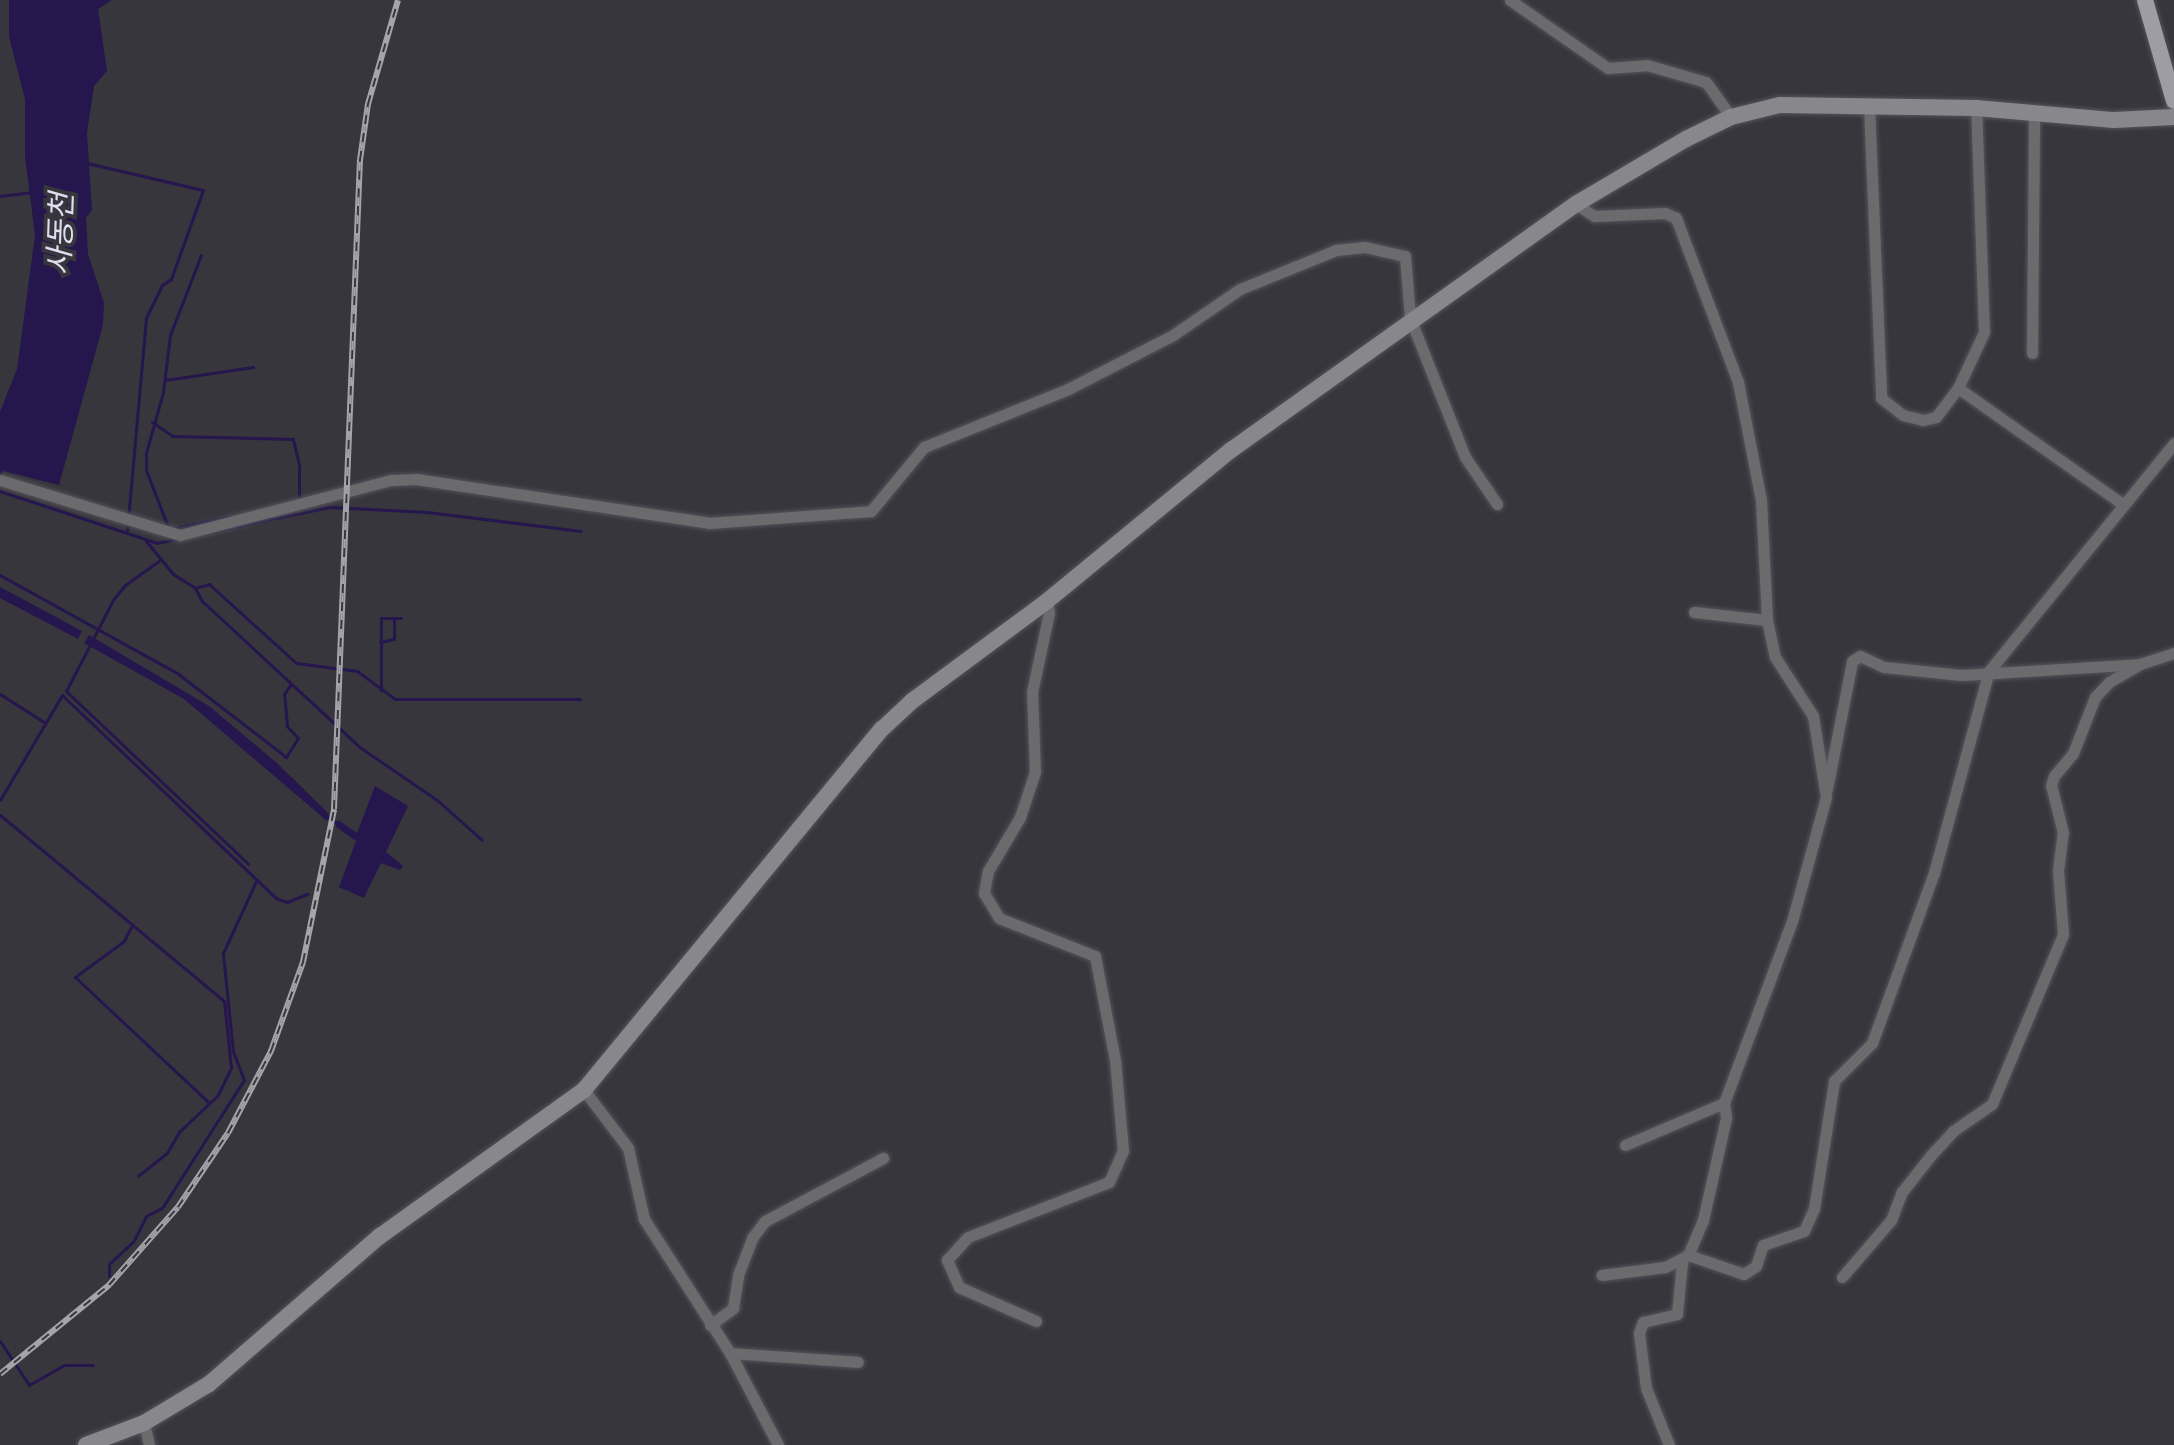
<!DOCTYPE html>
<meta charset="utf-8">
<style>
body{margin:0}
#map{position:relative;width:2174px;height:1445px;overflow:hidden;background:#37363d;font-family:"PT Sans","Noto Sans KR",sans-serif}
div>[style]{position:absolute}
.water>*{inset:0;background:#25164e}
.stream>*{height:3px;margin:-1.5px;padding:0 1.5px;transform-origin:1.5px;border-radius:1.5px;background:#25164e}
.roads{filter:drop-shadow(0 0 2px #54535a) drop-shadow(0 0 2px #54535a)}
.minor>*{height:11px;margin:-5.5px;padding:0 5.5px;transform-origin:5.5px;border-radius:5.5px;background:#6b6b6e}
.secondary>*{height:16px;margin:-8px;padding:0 8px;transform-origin:8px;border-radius:8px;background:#88878c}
.primary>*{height:16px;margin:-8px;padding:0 8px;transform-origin:8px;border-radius:8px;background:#9e9da4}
.rail>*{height:6px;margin-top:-3px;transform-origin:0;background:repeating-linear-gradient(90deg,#37363d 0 9px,#a5a4a9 0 18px);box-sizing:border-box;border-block:2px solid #a5a4a9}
span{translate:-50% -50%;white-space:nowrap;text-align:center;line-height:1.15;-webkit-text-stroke:8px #37363d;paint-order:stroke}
.water-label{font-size:30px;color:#e0def1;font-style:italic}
</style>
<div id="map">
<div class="water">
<div style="clip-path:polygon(9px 0,112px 0,98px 9px,107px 71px,94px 86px,87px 133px,92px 210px,86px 218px,88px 254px,104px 303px,103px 325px,59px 485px,3px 471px,0 477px,0 412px,17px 369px,35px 235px,25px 157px,25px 99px,9px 37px)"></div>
<div style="clip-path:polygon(0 587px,82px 631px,78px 639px,0 598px)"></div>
<div style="clip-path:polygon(89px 635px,209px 706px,277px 763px,329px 814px,327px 821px,184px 699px,84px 643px)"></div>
<div style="clip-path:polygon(375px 786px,408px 806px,386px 852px,403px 866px,400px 870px,381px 863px,364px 898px,339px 887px,356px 841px,336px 827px,338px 820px,357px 833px)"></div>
</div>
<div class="stream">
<div style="left:87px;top:163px;width:119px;rotate:13.1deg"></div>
<div style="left:203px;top:190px;width:95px;rotate:109.8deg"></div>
<div style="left:171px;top:279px;width:11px;rotate:146deg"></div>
<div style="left:162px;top:285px;width:37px;rotate:116deg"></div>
<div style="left:146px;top:318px;width:213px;rotate:95.1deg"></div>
<div style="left:0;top:196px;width:35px;rotate:-7deg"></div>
<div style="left:165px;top:380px;width:89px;rotate:-8.4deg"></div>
<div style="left:152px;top:422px;width:25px;rotate:34deg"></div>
<div style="left:173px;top:436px;width:120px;rotate:1.4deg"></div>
<div style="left:293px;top:439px;width:28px;rotate:77deg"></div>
<div style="left:299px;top:466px;width:33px;rotate:90deg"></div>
<div style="left:0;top:491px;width:165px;rotate:18.3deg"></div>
<div style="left:157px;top:543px;width:177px;rotate:-11.8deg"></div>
<div style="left:330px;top:507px;width:97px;rotate:3deg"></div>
<div style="left:427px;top:512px;width:155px;rotate:7deg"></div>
<div style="left:168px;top:527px;width:61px;rotate:-111.1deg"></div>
<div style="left:146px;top:470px;width:17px;rotate:-90deg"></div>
<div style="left:146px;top:453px;width:63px;rotate:-74.4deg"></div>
<div style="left:163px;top:392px;width:57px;rotate:-83deg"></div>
<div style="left:170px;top:335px;width:86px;rotate:-68.8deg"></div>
<div style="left:175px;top:528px;width:52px;rotate:-12.2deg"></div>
<div style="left:146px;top:541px;width:43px;rotate:50.7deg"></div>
<div style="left:173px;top:574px;width:26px;rotate:32deg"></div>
<div style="left:195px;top:588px;width:15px;rotate:-16deg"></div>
<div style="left:209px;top:584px;width:118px;rotate:42.2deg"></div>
<div style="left:296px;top:663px;width:62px;rotate:7.5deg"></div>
<div style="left:357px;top:671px;width:47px;rotate:36.4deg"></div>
<div style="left:395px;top:699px;width:185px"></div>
<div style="left:160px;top:560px;width:43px;rotate:144.5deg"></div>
<div style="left:125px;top:585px;width:19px;rotate:129deg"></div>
<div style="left:113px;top:600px;width:102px;rotate:117.3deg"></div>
<div style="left:66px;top:691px;width:251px;rotate:43.5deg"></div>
<div style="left:0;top:575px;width:202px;rotate:29deg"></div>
<div style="left:177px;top:673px;width:138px;rotate:37.6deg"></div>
<div style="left:286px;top:757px;width:22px;rotate:-58deg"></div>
<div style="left:298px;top:738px;width:16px;rotate:-133deg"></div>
<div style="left:287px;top:726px;width:32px;rotate:-95deg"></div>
<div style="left:284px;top:694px;width:12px;rotate:-55deg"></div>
<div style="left:195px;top:588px;width:15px;rotate:62deg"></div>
<div style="left:202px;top:601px;width:217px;rotate:42.8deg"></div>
<div style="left:361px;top:748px;width:92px;rotate:34.4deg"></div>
<div style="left:437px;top:800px;width:60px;rotate:41.6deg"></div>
<div style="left:380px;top:642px;width:14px;rotate:-12deg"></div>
<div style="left:394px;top:639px;width:21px;rotate:-90deg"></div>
<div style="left:381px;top:690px;width:72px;rotate:-90deg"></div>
<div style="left:381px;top:618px;width:20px"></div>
<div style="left:0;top:694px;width:52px;rotate:32.5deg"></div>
<div style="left:0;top:800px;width:122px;rotate:-59.4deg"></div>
<div style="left:62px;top:695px;width:295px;rotate:43.5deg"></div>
<div style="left:276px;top:898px;width:12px;rotate:20deg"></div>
<div style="left:287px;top:902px;width:22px;rotate:-22deg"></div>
<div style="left:0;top:815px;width:291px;rotate:39.7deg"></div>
<div style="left:224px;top:1001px;width:67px;rotate:84deg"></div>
<div style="left:231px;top:1068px;width:30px;rotate:116deg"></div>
<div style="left:218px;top:1095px;width:54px;rotate:136.5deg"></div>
<div style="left:179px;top:1132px;width:24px;rotate:120deg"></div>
<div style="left:167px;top:1153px;width:37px;rotate:142deg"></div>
<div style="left:325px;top:815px;width:16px;rotate:35deg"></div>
<div style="left:131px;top:927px;width:16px;rotate:117deg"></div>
<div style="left:124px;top:941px;width:61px;rotate:143.7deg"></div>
<div style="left:75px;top:977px;width:184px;rotate:43.2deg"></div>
<div style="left:109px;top:1276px;width:12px;rotate:-90deg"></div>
<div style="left:109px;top:1264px;width:33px;rotate:-43deg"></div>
<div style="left:133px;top:1242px;width:29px;rotate:-63deg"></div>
<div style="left:146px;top:1216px;width:18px;rotate:-27deg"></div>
<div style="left:162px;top:1208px;width:152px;rotate:-57.4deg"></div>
<div style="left:244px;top:1080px;width:30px;rotate:-111deg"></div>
<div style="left:233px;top:1052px;width:100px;rotate:-95.8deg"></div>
<div style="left:223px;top:953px;width:81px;rotate:-65.3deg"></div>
<div style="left:0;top:1341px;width:53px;rotate:56.6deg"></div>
<div style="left:29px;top:1385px;width:40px;rotate:-29.7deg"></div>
<div style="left:64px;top:1365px;width:29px"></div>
</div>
<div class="roads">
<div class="minor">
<div style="left:1510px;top:0;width:119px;rotate:34.8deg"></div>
<div style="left:1608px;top:68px;width:39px;rotate:-4deg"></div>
<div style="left:1647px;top:65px;width:61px;rotate:16.1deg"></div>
<div style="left:1706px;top:82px;width:43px;rotate:54.5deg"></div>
<div style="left:1869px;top:106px;width:292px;rotate:87.6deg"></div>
<div style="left:1881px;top:398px;width:28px;rotate:38deg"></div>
<div style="left:1903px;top:415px;width:21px;rotate:14deg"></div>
<div style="left:1923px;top:420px;width:13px;rotate:-13deg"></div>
<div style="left:1936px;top:417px;width:36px;rotate:-53deg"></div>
<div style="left:1958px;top:388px;width:62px;rotate:-65.1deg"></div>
<div style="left:1984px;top:332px;width:224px;rotate:-92deg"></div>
<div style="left:1576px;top:204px;width:22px;rotate:34deg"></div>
<div style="left:1594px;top:216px;width:71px;rotate:-2.4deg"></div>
<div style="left:1665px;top:213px;width:12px;rotate:24deg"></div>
<div style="left:1676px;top:218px;width:175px;rotate:69.3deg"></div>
<div style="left:1738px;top:382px;width:120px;rotate:79deg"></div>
<div style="left:1761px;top:500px;width:120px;rotate:87.1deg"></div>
<div style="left:1767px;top:620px;width:38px;rotate:78deg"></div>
<div style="left:1775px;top:657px;width:70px;rotate:57.2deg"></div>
<div style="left:1813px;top:716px;width:82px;rotate:80.9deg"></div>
<div style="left:1826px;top:797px;width:129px;rotate:105.3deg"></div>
<div style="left:1792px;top:921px;width:194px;rotate:110.5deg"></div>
<div style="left:1724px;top:1103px;width:15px;rotate:82deg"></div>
<div style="left:1726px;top:1118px;width:105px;rotate:102.7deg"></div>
<div style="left:1703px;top:1220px;width:38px;rotate:113deg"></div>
<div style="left:1688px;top:1255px;width:26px;rotate:152deg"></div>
<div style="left:1665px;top:1267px;width:64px;rotate:172.8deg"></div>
<div style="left:2032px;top:353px;width:240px;rotate:-89.5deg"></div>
<div style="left:1958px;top:388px;width:199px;rotate:35.2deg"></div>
<div style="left:0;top:480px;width:188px;rotate:17deg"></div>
<div style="left:180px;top:535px;width:218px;rotate:-14.6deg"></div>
<div style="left:391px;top:480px;width:25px;rotate:-2deg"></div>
<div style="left:416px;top:479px;width:296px;rotate:8.5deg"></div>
<div style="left:709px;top:523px;width:162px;rotate:-4.2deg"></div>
<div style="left:871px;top:511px;width:83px;rotate:-50.4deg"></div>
<div style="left:924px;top:447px;width:155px;rotate:-21.9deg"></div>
<div style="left:1068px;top:389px;width:118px;rotate:-27.2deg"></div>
<div style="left:1173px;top:335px;width:81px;rotate:-34.5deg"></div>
<div style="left:1240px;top:289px;width:104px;rotate:-22.1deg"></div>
<div style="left:1336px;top:250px;width:29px;rotate:-6deg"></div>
<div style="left:1365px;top:247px;width:41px;rotate:12.7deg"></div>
<div style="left:1405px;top:256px;width:62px;rotate:85.4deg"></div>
<div style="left:1410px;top:318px;width:149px;rotate:68.4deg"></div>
<div style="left:1465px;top:457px;width:57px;rotate:55.8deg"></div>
<div style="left:1694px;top:612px;width:73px;rotate:6.3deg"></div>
<div style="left:1827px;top:789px;width:130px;rotate:-78.9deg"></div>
<div style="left:1852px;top:661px;width:9px;rotate:-32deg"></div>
<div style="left:1860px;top:656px;width:26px;rotate:25deg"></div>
<div style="left:1884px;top:667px;width:78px;rotate:5.9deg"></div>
<div style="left:1962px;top:675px;width:178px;rotate:-3.5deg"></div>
<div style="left:2140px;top:664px;width:36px;rotate:-18deg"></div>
<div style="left:584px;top:1090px;width:73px;rotate:52.8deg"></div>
<div style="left:628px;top:1148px;width:73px;rotate:77.3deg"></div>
<div style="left:644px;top:1219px;width:159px;rotate:57.3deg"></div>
<div style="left:730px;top:1353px;width:104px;rotate:62.4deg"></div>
<div style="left:1625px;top:1145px;width:108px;rotate:-23deg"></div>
<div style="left:1688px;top:1255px;width:59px;rotate:18.7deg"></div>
<div style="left:1744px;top:1274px;width:14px;rotate:-34deg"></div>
<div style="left:1756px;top:1266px;width:22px;rotate:-72deg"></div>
<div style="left:1763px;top:1245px;width:43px;rotate:-18.9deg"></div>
<div style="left:1804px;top:1231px;width:24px;rotate:-66deg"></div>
<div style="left:1814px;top:1209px;width:130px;rotate:-81.1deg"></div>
<div style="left:1834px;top:1081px;width:54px;rotate:-45deg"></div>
<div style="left:1872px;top:1043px;width:181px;rotate:-70deg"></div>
<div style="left:1934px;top:873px;width:209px;rotate:-74.8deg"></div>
<div style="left:1989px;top:671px;width:294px;rotate:-50.9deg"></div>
<div style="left:1842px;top:1277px;width:75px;rotate:-49.3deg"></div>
<div style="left:1891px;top:1220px;width:30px;rotate:-69deg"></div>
<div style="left:1902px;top:1192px;width:47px;rotate:-51.9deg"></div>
<div style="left:1931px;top:1155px;width:33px;rotate:-47deg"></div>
<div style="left:1953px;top:1131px;width:47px;rotate:-34.7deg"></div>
<div style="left:1992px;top:1104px;width:184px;rotate:-67.3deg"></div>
<div style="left:2063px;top:934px;width:63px;rotate:-94.5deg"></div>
<div style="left:2058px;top:871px;width:38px;rotate:-83deg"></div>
<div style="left:2063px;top:833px;width:49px;rotate:-104deg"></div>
<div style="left:2051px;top:785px;width:9px;rotate:-72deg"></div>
<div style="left:2054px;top:776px;width:30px;rotate:-50deg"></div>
<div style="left:2073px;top:753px;width:60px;rotate:-68.6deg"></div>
<div style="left:2095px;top:697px;width:21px;rotate:-47deg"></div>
<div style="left:2109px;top:682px;width:36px;rotate:-30deg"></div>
<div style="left:1036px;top:1321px;width:84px;rotate:-156.2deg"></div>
<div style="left:959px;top:1287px;width:30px;rotate:-114deg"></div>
<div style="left:947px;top:1260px;width:31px;rotate:-48deg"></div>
<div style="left:968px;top:1237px;width:151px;rotate:-21.3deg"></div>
<div style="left:1109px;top:1182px;width:34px;rotate:-66deg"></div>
<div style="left:1123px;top:1151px;width:91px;rotate:-95deg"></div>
<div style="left:1115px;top:1060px;width:106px;rotate:-100.9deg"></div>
<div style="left:1095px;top:956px;width:103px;rotate:-158.4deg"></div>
<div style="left:999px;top:918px;width:29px;rotate:-121deg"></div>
<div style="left:984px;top:893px;width:22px;rotate:-80deg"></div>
<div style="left:988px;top:871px;width:63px;rotate:-59.3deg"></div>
<div style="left:1020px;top:817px;width:47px;rotate:-71.6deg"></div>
<div style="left:1035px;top:772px;width:80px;rotate:-92.1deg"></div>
<div style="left:1032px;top:692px;width:81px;rotate:-77.9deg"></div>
<div style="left:1049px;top:613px;width:12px;rotate:-99deg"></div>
<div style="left:710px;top:1325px;width:29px;rotate:-36deg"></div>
<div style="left:733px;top:1308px;width:33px;rotate:-81deg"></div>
<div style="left:738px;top:1275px;width:40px;rotate:-69deg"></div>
<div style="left:752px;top:1238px;width:21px;rotate:-53deg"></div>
<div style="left:765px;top:1221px;width:134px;rotate:-28.1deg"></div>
<div style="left:730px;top:1353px;width:128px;rotate:4deg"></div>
<div style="left:144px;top:1423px;width:23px;rotate:77deg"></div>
<div style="left:1669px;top:1445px;width:61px;rotate:-112deg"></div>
<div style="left:1646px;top:1388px;width:55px;rotate:-97.3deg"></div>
<div style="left:1639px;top:1333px;width:12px;rotate:-70deg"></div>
<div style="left:1643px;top:1322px;width:35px;rotate:-13deg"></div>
<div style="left:1677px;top:1314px;width:52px;rotate:-84.5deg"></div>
</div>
<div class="secondary">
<div style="left:86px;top:1445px;width:62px;rotate:-20.8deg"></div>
<div style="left:144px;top:1423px;width:76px;rotate:-31deg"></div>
<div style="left:209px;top:1384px;width:226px;rotate:-40.9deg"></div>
<div style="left:380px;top:1236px;width:251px;rotate:-35.6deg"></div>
<div style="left:584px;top:1090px;width:468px;rotate:-50.5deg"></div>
<div style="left:882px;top:729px;width:41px;rotate:-43deg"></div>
<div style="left:912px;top:701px;width:168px;rotate:-36.5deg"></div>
<div style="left:1047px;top:601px;width:238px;rotate:-39.4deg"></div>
<div style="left:1231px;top:450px;width:424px;rotate:-35.5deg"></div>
<div style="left:1576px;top:204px;width:128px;rotate:-30.6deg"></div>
<div style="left:1686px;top:139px;width:50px;rotate:-26.1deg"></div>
<div style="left:1731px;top:117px;width:50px;rotate:-13.8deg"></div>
<div style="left:1780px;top:105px;width:196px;rotate:0.9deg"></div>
<div style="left:1976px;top:108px;width:139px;rotate:5deg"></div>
<div style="left:2114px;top:120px;width:60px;rotate:-2.9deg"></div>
</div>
<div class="primary">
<div style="left:2145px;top:0;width:105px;rotate:74deg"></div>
</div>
</div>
<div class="rail">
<div style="left:0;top:1374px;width:141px;rotate:-39.2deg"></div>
<div style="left:109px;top:1285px;width:104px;rotate:-48.5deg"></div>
<div style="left:178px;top:1207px;width:89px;rotate:-56deg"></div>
<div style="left:228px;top:1133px;width:93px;rotate:-62.3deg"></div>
<div style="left:271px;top:1051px;width:95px;rotate:-70.2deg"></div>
<div style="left:303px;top:962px;width:156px;rotate:-78.5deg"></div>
<div style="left:334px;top:809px;width:650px;rotate:-87.71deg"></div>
<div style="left:360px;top:160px;width:57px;rotate:-81.9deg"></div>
<div style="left:368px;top:104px;width:108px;rotate:-73.9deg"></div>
</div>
<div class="water-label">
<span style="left:60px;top:234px;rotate:-88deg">사동천</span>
</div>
</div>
